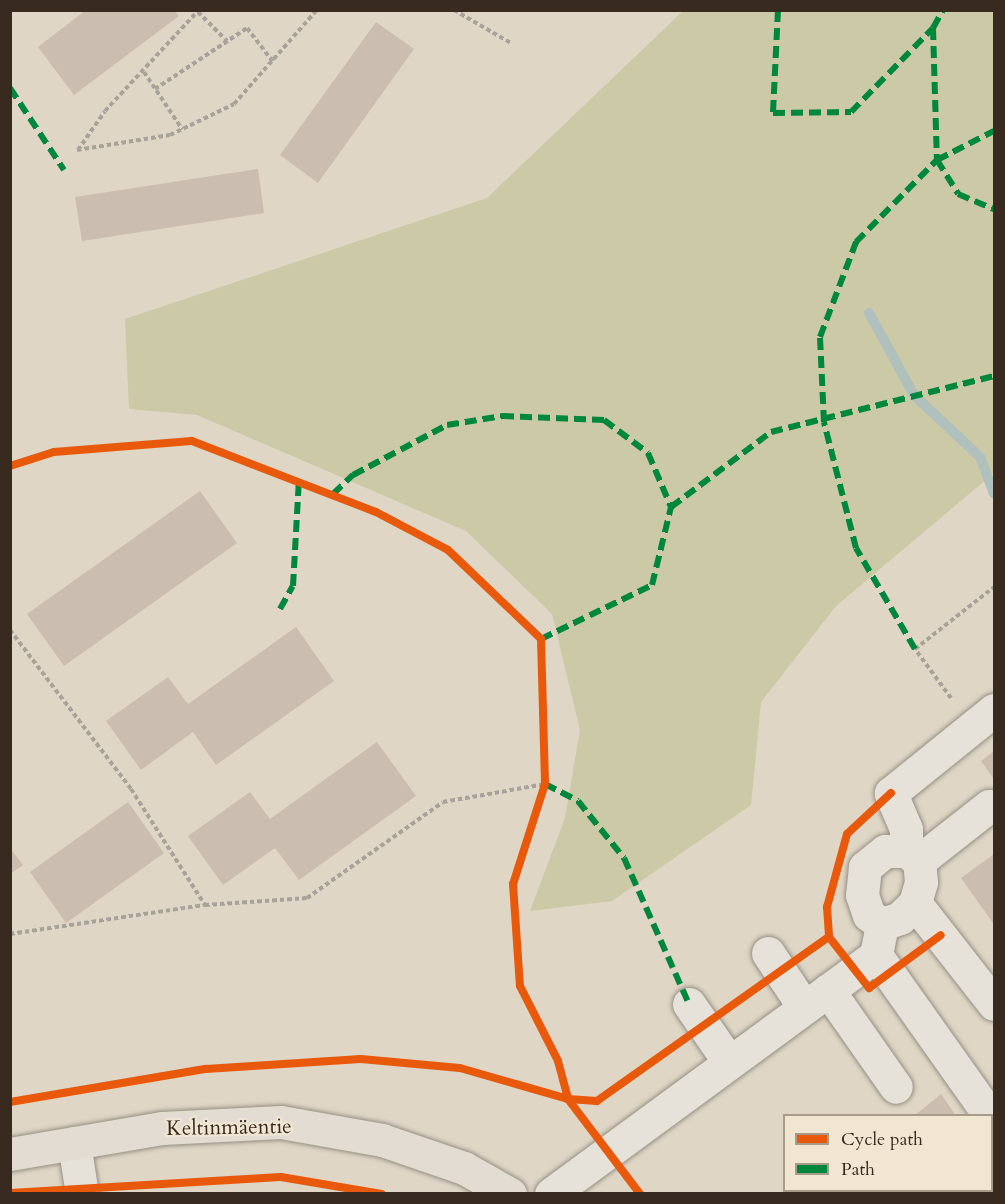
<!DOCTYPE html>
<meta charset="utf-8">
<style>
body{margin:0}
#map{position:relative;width:1005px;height:1204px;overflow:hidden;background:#dfd6c5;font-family:Cardo,serif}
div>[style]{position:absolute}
.green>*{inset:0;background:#ccc9a6}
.stream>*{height:10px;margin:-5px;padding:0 5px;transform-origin:5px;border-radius:5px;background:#b0c1bd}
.building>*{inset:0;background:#ccbdb1}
.path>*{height:4px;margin-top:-2px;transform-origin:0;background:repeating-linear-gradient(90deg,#a8a29a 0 4.5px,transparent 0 7.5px)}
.roads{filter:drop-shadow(0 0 2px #968f84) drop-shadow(0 0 2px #968f84)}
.minor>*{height:33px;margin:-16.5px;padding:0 16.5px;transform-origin:16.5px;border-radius:16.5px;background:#e6e1d9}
.major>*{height:33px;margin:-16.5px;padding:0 16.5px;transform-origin:16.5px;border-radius:16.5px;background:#e2dcd2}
.quiet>*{height:6px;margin-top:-3px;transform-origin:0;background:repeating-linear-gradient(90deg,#00873e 0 12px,transparent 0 18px)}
.cycleway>*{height:8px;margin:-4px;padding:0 4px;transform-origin:4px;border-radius:4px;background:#e8590c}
span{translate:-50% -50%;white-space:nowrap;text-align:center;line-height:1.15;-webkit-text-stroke:4.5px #f1e6d2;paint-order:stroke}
.street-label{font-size:21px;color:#382a1e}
.frame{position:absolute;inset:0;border:12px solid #382a1e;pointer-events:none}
.legend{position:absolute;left:783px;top:1114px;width:210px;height:78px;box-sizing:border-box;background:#f1e6d2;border:2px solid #a79b8a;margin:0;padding:8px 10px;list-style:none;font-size:18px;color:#382a1e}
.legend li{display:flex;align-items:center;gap:12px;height:30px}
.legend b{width:30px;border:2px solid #a79b8a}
</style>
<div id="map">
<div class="green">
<div style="clip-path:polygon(684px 10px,994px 11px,994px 473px,836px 606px,761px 702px,751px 805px,612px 901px,530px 911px,565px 818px,580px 730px,552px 614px,466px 531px,197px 415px,129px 409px,125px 319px,487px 198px)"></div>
</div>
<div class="stream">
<div style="left:869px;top:313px;width:94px;rotate:61.2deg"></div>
<div style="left:914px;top:395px;width:91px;rotate:43.2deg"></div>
<div style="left:980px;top:457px;width:39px;rotate:69deg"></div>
</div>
<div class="building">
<div style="clip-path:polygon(86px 10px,174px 10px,179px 16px,74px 95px,38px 47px)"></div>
<div style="clip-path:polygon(376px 22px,414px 49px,318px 183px,280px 155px)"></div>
<div style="clip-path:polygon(258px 169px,264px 213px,82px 241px,75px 197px)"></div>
<div style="clip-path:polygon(200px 491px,237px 543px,64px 666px,27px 614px)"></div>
<div style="clip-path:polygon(296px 627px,334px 681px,216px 765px,193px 732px,141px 770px,106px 721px,168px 677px,188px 704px)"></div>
<div style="clip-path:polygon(377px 742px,416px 796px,299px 880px,275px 848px,223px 885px,188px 836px,250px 792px,270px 819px)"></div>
<div style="clip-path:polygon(994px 751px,994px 779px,981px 761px)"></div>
<div style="clip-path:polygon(128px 802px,164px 853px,66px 923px,30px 872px)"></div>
<div style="clip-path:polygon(10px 848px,23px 865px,10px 874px)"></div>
<div style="clip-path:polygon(994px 854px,994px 921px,993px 923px,961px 878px)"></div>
<div style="clip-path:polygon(941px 1094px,956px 1116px,914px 1116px)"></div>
<div style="clip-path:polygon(992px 1164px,994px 1194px,855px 1194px,992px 1190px)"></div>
</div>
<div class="path">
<div style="left:454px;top:10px;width:66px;rotate:30.1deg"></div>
<div style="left:198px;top:12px;width:41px;rotate:45deg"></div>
<div style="left:144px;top:72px;width:69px;rotate:56.3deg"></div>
<div style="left:155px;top:89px;width:110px;rotate:-33.5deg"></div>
<div style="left:247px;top:28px;width:44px;rotate:52.4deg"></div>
<div style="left:77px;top:150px;width:94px;rotate:-9.2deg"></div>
<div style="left:170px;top:135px;width:71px;rotate:-25.8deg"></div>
<div style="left:234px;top:104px;width:125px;rotate:-48.6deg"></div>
<div style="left:78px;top:150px;width:47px;rotate:-55.3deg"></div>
<div style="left:105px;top:111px;width:138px;rotate:-47.1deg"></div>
<div style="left:10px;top:630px;width:200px;rotate:52.7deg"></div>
<div style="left:131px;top:789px;width:138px;rotate:57.5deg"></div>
<div style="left:951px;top:698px;width:61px;rotate:-126.3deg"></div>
<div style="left:915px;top:649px;width:100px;rotate:-38.1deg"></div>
<div style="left:10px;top:934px;width:197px;rotate:-8.5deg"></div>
<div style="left:205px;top:905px;width:102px;rotate:-3.9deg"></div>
<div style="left:307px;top:898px;width:166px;rotate:-35.2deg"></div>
<div style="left:443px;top:802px;width:104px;rotate:-10deg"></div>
</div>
<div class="roads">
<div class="minor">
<div style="left:906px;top:851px;width:22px;rotate:-90deg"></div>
<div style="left:906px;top:829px;width:39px;rotate:-113deg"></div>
<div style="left:891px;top:793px;width:132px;rotate:-38.9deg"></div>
<div style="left:919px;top:861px;width:89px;rotate:-38.2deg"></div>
<div style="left:915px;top:903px;width:128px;rotate:52deg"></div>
<div style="left:768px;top:953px;width:65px;rotate:56.3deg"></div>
<div style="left:876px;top:955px;width:32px;rotate:-79deg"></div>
<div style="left:882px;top:924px;width:19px;rotate:-18deg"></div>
<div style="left:900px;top:918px;width:21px;rotate:-45deg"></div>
<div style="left:915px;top:903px;width:22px;rotate:-74deg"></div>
<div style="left:921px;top:882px;width:21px;rotate:-95deg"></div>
<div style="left:919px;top:861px;width:16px;rotate:-142deg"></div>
<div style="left:906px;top:851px;width:21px;rotate:180deg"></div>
<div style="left:885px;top:851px;width:26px;rotate:141deg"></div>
<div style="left:865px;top:867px;width:28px;rotate:96deg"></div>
<div style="left:862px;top:895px;width:21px;rotate:71deg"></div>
<div style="left:869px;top:915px;width:16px;rotate:35deg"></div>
<div style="left:828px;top:990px;width:118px;rotate:55deg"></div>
<div style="left:689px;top:1004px;width:70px;rotate:55.4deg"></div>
<div style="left:74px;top:1143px;width:52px;rotate:81.1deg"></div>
<div style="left:551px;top:1194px;width:403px;rotate:-36.3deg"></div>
<div style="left:876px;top:955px;width:197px;rotate:54.7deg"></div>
</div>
<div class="major">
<div style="left:10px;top:1154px;width:154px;rotate:-9.7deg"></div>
<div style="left:162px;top:1128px;width:119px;rotate:-2.9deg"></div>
<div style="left:281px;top:1122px;width:103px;rotate:10.1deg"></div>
<div style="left:382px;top:1140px;width:87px;rotate:18.9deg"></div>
<div style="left:464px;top:1168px;width:53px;rotate:29.5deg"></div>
</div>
</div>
<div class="quiet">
<div style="left:778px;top:10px;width:103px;rotate:92.8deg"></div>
<div style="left:773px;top:113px;width:78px;rotate:-0.7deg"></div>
<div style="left:851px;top:112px;width:117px;rotate:-45.7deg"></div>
<div style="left:933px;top:28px;width:21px;rotate:-61deg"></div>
<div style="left:933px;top:28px;width:132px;rotate:88.3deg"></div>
<div style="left:937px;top:160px;width:40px;rotate:58deg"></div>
<div style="left:958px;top:194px;width:39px;rotate:23deg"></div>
<div style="left:10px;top:88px;width:98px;rotate:56.6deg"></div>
<div style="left:333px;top:494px;width:28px;rotate:-44deg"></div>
<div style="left:353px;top:475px;width:106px;rotate:-28deg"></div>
<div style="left:447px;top:425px;width:56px;rotate:-9.3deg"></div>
<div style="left:502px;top:416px;width:102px;rotate:2.2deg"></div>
<div style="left:604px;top:420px;width:55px;rotate:36.9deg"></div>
<div style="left:648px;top:453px;width:59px;rotate:66.9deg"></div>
<div style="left:280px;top:609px;width:26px;rotate:-61deg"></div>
<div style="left:293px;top:586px;width:107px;rotate:-86.8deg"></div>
<div style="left:541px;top:639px;width:123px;rotate:-25.9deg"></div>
<div style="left:652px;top:585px;width:80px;rotate:-76.3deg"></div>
<div style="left:671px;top:507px;width:125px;rotate:-36.9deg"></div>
<div style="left:771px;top:432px;width:230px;rotate:-14.1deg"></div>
<div style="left:915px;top:649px;width:117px;rotate:-120.3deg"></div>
<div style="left:856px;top:548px;width:130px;rotate:-104.3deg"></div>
<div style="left:824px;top:422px;width:85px;rotate:-92.7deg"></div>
<div style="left:820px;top:337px;width:102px;rotate:-69.2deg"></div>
<div style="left:856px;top:242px;width:115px;rotate:-45.4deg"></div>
<div style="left:937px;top:160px;width:64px;rotate:-27deg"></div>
<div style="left:545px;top:784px;width:37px;rotate:27deg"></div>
<div style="left:578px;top:801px;width:73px;rotate:51.1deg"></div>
<div style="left:624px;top:858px;width:160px;rotate:66deg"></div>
</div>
<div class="cycleway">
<div style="left:10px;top:466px;width:46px;rotate:-17.7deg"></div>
<div style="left:54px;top:452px;width:138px;rotate:-4.6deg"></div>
<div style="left:192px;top:441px;width:197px;rotate:21.1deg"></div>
<div style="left:376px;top:512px;width:81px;rotate:27.8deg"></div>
<div style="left:448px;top:550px;width:129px;rotate:43.7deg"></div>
<div style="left:541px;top:639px;width:145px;rotate:88.4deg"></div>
<div style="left:545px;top:784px;width:105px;rotate:107.7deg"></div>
<div style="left:513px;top:884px;width:102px;rotate:86.1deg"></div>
<div style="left:520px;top:986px;width:84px;rotate:63.1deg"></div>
<div style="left:558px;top:1061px;width:39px;rotate:75deg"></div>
<div style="left:568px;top:1099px;width:119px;rotate:52.8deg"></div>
<div style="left:891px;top:793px;width:60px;rotate:137deg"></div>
<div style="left:847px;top:834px;width:76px;rotate:105.3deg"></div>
<div style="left:827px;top:907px;width:30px;rotate:86deg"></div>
<div style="left:829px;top:937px;width:65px;rotate:51.9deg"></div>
<div style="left:869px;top:988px;width:89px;rotate:-36.4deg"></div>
<div style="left:10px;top:1102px;width:199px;rotate:-9.6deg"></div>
<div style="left:206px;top:1069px;width:155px;rotate:-3.7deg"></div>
<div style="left:361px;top:1059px;width:99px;rotate:5.2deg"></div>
<div style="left:460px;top:1068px;width:112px;rotate:16deg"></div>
<div style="left:568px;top:1099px;width:29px;rotate:4deg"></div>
<div style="left:597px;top:1101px;width:284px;rotate:-35.3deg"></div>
<div style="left:10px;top:1193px;width:271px;rotate:-3.4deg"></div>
<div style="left:281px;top:1177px;width:102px;rotate:9.6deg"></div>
</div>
<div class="street-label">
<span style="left:229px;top:1128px;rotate:-1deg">Keltinmäentie</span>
</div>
<div class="frame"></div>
<ul class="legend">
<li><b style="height:8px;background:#e8590c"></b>Cycle path</li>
<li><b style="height:8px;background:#00873e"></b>Path</li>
</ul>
</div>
